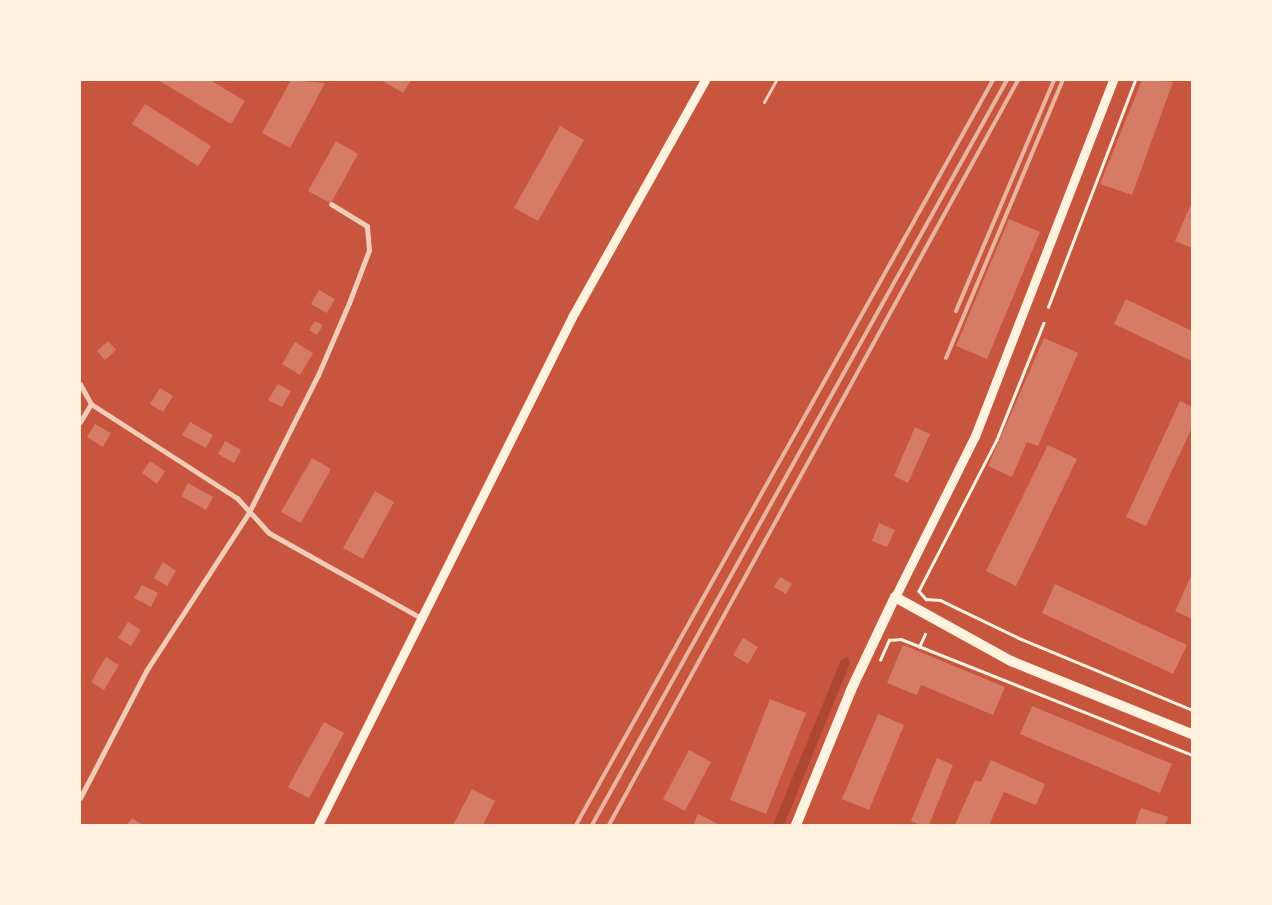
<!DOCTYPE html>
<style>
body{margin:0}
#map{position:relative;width:1272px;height:905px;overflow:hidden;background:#c8553d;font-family:Helvetica,sans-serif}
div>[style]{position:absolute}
.green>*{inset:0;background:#ae4732}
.building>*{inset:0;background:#d67c66}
.path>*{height:2.5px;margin:-1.25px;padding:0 1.25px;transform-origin:1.25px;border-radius:1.25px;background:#fff3e0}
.service>*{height:3px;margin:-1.5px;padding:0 1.5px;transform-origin:1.5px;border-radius:1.5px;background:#f1ccb7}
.minor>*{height:5px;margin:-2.5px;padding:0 2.5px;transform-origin:2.5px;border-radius:2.5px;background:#f1ccb7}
.secondary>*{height:9px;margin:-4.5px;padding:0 4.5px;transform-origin:4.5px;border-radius:4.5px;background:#fff3e0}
.primary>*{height:10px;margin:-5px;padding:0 5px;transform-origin:5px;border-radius:5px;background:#fff3e0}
.rail>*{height:4px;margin:-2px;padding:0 2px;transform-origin:2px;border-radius:2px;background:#e9b49f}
span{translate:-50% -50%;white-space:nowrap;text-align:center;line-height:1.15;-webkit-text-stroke:4px #fff3e0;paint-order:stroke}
.frame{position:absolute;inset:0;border:81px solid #fff3e0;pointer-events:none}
</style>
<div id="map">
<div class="green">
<div style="clip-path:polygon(848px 657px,850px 663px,784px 825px,773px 825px,841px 660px)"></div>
</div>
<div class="building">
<div style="clip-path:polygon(158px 80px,210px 80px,245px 101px,231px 124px)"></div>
<div style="clip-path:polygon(291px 80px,325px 83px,290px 148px,262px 133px)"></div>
<div style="clip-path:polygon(381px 80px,411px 80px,403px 93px)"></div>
<div style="clip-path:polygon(1142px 80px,1173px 82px,1132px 195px,1100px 184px)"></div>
<div style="clip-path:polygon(145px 104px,211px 146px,198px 166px,132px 124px)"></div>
<div style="clip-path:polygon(560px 126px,584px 140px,538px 221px,514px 208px)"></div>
<div style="clip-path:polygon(336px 141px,358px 154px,331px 203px,308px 191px)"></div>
<div style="clip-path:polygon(1192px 202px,1192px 248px,1175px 241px)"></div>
<div style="clip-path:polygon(1009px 219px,1040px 232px,987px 359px,956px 346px)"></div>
<div style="clip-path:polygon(319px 290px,335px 299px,327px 313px,311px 304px)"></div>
<div style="clip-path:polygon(1126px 299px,1192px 331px,1192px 361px,1114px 324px)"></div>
<div style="clip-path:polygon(315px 321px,323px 325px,317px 335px,309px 330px)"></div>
<div style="clip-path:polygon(1044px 338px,1078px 353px,1038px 446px,1027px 442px,1012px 477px,988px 466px)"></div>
<div style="clip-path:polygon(108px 341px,116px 350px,105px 360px,97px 351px)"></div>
<div style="clip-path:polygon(295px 342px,313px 353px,300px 375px,282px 364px)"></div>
<div style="clip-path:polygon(278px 384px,291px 391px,282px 407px,268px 400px)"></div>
<div style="clip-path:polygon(160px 388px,173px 396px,163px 412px,150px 404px)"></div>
<div style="clip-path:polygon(1180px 401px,1192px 407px,1192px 428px,1146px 526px,1126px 517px)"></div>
<div style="clip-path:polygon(190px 422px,213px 435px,206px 448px,182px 435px)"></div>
<div style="clip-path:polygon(95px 424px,111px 433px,103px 447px,87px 437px)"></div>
<div style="clip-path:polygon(915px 427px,930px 434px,908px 483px,894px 476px)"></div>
<div style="clip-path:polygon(225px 441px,241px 450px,234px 463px,218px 454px)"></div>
<div style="clip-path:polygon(1048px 445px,1077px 459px,1016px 586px,986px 571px)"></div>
<div style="clip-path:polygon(312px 458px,331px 469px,301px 523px,281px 512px)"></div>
<div style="clip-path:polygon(150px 461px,165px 471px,157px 484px,142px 473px)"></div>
<div style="clip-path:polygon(188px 483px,213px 497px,206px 510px,181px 496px)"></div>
<div style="clip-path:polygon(375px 491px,394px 502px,363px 559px,343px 548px)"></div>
<div style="clip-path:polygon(879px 523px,895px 530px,887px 547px,872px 541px)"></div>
<div style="clip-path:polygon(163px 562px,176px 571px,167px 586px,154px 578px)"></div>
<div style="clip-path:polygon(1192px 574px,1192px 619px,1175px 611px)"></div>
<div style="clip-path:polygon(780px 577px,792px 584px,786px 594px,774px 587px)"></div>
<div style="clip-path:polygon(1055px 584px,1187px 645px,1173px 674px,1042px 613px)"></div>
<div style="clip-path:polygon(142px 585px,158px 593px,151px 607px,134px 598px)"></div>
<div style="clip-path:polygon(128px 622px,141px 630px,131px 646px,118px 638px)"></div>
<div style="clip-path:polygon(743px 638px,758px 647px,748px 664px,733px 655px)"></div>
<div style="clip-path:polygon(903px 645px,1005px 687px,993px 715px,921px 685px,917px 695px,887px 683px)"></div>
<div style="clip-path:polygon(106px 657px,119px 665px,104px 690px,91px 682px)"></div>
<div style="clip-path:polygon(770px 699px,806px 713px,766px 814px,730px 800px)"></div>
<div style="clip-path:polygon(1032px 706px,1172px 764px,1160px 793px,1020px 734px)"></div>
<div style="clip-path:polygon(878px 714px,904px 725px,869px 810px,842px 799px)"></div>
<div style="clip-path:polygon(324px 722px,344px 733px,309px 798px,288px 787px)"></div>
<div style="clip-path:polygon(689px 750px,711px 762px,685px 811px,663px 799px)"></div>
<div style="clip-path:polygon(937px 758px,953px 765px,929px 825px,920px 825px,911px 821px)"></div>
<div style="clip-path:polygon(991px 760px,1045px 784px,1036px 805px,1004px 792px,989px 825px,955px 825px,975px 780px,981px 782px)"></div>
<div style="clip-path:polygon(472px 789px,495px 801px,483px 825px,453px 825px)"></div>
<div style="clip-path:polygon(1141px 808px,1168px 817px,1165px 825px,1135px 825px)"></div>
<div style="clip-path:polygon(698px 814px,720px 825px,693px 825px)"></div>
<div style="clip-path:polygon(132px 818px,143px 825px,127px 825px)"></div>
</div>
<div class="path">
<div style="left:1048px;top:307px;width:243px;rotate:-69deg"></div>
<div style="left:1044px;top:323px;width:126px;rotate:111.9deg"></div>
<div style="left:997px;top:440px;width:170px;rotate:117.3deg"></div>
<div style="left:919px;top:591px;width:11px;rotate:49deg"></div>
<div style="left:926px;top:599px;width:14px;rotate:4deg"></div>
<div style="left:940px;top:600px;width:90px;rotate:25.7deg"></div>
<div style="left:1021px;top:639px;width:185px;rotate:22.5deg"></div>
<div style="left:919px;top:647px;width:14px;rotate:-65deg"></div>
<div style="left:880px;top:660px;width:22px;rotate:-66deg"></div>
<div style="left:889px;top:640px;width:12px;rotate:-5deg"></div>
<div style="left:901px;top:639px;width:313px;rotate:21.7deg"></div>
</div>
<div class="service">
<div style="left:764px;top:102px;width:25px;rotate:-61deg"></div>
</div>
<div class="minor">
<div style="left:80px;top:384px;width:23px;rotate:61deg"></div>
<div style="left:91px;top:404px;width:174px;rotate:32.8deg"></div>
<div style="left:237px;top:498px;width:47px;rotate:47.6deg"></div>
<div style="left:269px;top:533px;width:176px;rotate:29.2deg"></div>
<div style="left:80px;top:422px;width:21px;rotate:-59deg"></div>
<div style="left:80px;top:798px;width:143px;rotate:-62.5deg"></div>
<div style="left:146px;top:671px;width:187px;rotate:-57deg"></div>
<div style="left:248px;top:514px;width:156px;rotate:-63.3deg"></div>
<div style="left:318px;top:375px;width:78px;rotate:-66.7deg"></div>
<div style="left:349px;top:303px;width:57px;rotate:-69.3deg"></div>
<div style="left:369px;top:250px;width:24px;rotate:-95deg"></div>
<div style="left:367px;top:226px;width:42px;rotate:-148.6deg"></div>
</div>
<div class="secondary">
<div style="left:895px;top:597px;width:180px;rotate:-63.6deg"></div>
<div style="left:975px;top:436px;width:382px;rotate:-68.8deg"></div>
<div style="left:318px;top:825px;width:568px;rotate:-63.43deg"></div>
<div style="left:572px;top:317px;width:272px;rotate:-60.7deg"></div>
</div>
<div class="primary">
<div style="left:796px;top:825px;width:146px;rotate:-67.8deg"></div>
<div style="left:851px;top:690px;width:103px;rotate:-64.7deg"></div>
<div style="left:895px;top:597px;width:132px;rotate:28.9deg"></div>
<div style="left:1011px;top:661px;width:195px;rotate:22deg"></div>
</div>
<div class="rail">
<div style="left:956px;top:311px;width:251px;rotate:-67deg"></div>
<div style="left:946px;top:358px;width:302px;rotate:-67.2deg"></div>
<div style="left:576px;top:825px;width:854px;rotate:-60.76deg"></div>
<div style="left:592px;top:825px;width:853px;rotate:-60.88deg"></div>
<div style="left:609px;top:825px;width:850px;rotate:-61.23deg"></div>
</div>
<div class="frame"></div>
</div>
